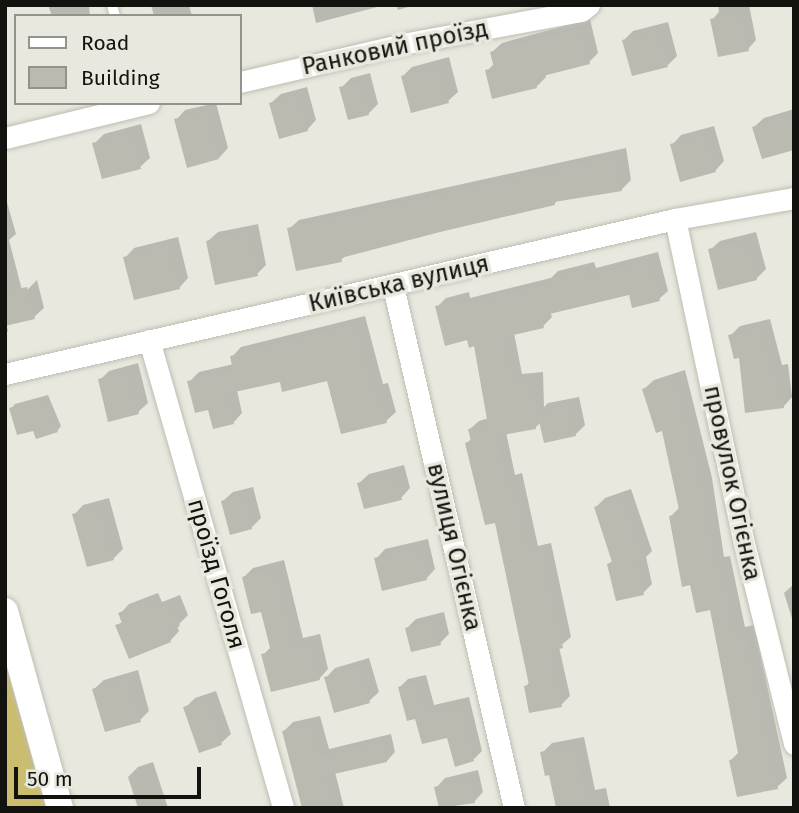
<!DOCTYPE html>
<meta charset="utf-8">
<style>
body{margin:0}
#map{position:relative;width:799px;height:813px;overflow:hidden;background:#e9e8de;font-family:"Fira Sans",sans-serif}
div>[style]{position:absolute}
.green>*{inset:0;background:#cbbd6e}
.shadow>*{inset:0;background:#0003}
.building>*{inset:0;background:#bbbab0}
.roads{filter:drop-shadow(0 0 2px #bebdb3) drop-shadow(0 0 2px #bebdb3)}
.service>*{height:10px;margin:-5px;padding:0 5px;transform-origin:5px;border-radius:5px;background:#fff}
.minor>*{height:21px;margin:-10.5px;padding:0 10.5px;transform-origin:10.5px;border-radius:10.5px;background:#fff}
.tertiary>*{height:26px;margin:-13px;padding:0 13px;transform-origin:13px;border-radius:13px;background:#fff}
span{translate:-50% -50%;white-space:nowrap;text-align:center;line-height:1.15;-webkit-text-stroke:7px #e9e8de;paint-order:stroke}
.street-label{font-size:24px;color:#12120f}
.frame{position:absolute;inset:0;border:7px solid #12120f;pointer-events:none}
.legend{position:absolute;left:14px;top:14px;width:228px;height:91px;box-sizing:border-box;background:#e9e8de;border:2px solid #93928b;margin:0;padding:9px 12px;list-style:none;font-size:21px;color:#12120f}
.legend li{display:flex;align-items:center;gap:14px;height:35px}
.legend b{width:35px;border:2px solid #93928b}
.scale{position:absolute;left:14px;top:767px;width:187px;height:32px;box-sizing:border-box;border:4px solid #12120f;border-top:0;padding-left:9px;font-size:21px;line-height:24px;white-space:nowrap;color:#12120f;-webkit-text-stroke:5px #e9e8de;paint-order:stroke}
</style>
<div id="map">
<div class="green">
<div style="clip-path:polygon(5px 662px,46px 808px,5px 808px)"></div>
</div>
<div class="shadow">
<div style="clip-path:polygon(48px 5px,89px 5px,90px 16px,52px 16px)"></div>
<div style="clip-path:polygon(151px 5px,189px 5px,192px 16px,154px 16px)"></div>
<div style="clip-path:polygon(312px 5px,385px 5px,316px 23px)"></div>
<div style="clip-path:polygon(396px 5px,415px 5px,398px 10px)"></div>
<div style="clip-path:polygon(718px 5px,749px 5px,756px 40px,748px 49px,712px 20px,719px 12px)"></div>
<div style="clip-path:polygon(590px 19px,598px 53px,589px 62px,545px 73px,546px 77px,537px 86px,487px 71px,495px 63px,492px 52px,502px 43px)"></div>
<div style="clip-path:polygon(668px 22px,677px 56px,668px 65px,624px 40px,633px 31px)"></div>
<div style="clip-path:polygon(449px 57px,458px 92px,448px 101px,403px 76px,412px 67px)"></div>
<div style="clip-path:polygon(370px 73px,378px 104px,368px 114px,341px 88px,351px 78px)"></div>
<div style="clip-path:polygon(307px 87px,316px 120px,307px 130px,271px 103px,281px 94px)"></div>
<div style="clip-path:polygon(216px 103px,228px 148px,219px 158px,176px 120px,185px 110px)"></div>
<div style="clip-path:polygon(794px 109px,794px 148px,754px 127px,764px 118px)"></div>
<div style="clip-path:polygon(141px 124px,150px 158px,140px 167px,94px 144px,104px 134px)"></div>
<div style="clip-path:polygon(714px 126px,724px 161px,715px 171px,672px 145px,681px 135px)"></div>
<div style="clip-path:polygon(626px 148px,631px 180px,621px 190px,559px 199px,554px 204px,347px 254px,341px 260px,289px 229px,299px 220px)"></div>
<div style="clip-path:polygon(5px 195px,16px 234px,9px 240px,23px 294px,37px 280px,44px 308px,34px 317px,6px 324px,8px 331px,5px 334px)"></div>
<div style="clip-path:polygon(258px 224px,266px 265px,257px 274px,208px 241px,218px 232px)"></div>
<div style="clip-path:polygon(756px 232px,766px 269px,756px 279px,710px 250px,720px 241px)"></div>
<div style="clip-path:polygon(178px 237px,188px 278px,179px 288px,125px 258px,134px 248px)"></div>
<div style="clip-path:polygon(658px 252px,668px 291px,659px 299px,630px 293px,550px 312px,552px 317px,543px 326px,514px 333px,522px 374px,543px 372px,544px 407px,548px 403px,579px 397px,585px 425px,575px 435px,541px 422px,535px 428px,506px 432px,515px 475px,522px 473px,538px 546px,551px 543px,571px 637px,559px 647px,570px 696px,561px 705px,526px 686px,530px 682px,496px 521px,467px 443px,472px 438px,470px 429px,479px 421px,489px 418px,476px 344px,437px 307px,446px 298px,469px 292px,470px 298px,551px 278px,558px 271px,594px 262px,596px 268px)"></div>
<div style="clip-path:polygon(365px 316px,383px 384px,388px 383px,396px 412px,386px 421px,329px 379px,281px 380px,237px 390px,242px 413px,233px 423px,210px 407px,189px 382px,199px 372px,234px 364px,232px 357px,241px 347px)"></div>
<div style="clip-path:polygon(770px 319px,782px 365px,788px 364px,792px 397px,783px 407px,740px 355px,730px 336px,740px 326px)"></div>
<div style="clip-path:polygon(138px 363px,148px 403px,138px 412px,100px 380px,109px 371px)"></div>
<div style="clip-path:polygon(685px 370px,712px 478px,724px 557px,730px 556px,745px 627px,754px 625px,787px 778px,777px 787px,731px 760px,739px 752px,711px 608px,691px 583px,683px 584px,671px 516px,680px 507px,663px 428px,644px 389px,654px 380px)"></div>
<div style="clip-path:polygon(48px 395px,61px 426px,57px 431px,35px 429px,11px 409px,15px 404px)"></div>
<div style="clip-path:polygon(404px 465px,410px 488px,401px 498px,359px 483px,369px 474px)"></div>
<div style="clip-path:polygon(253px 487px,261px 518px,251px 528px,223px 501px,233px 492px)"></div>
<div style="clip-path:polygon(631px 489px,652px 551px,646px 557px,652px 584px,643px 593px,609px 564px,613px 560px,596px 507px,605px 498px)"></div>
<div style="clip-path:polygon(109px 498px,123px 549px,113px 559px,74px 515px,83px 505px)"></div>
<div style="clip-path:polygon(428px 539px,435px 569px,426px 579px,376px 559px,385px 549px)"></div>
<div style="clip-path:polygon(284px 560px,303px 638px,320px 634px,328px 669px,319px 679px,263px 655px,271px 647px,262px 609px,244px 577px,253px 568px)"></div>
<div style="clip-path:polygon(793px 585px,794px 585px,794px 625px,784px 593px)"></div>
<div style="clip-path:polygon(158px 593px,162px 602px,180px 595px,188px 615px,177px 626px,179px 631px,170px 641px,117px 626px,123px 621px,120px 614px,129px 604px)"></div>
<div style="clip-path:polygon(444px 612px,449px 634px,440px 643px,407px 628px,416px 619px)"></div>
<div style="clip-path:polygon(369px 658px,379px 692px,369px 701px,326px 678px,335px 668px)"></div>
<div style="clip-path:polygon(138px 670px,149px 711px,140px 720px,94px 689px,104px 680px)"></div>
<div style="clip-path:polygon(426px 675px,434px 705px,469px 697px,482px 751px,474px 759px,448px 736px,417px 717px,400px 687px,408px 679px)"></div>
<div style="clip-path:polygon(216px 691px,231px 734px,221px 743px,186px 707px,195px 698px)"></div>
<div style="clip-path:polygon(320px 716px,329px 749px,391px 734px,395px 752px,387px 761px,335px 772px,344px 808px,303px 808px,284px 731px,293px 722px)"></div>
<div style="clip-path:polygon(584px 737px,595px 790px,606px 788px,610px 808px,558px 808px,551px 773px,542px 753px,552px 743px)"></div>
<div style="clip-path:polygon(153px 762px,168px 808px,138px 808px,128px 777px,138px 767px)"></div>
<div style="clip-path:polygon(478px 770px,483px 792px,474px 802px,440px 808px,436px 788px,445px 778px)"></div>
</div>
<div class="building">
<div style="clip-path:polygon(740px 12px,749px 51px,718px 57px,710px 19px)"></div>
<div style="clip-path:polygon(580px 28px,590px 64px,535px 78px,537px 88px,492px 99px,485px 70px,494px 68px,490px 52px)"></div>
<div style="clip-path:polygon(659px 30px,668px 67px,632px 76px,622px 40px)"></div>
<div style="clip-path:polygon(439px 66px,449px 103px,411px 113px,401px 76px)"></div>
<div style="clip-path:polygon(361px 82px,369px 115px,348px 120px,339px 87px)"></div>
<div style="clip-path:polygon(298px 95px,308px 131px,279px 139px,269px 103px)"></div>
<div style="clip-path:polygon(207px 111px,219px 159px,187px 168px,174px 119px)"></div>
<div style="clip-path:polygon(791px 115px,794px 150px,762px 159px,752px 127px)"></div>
<div style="clip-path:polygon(132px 133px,141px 169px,102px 179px,92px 143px)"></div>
<div style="clip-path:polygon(705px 135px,716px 172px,680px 182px,670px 144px)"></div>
<div style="clip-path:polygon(617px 156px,622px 191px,554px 202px,555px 205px,440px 232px,341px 258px,342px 262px,296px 271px,287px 228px)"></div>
<div style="clip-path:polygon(249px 232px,258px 276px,215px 285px,206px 241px)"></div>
<div style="clip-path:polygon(747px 240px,757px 280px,718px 290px,708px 249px)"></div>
<div style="clip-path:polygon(169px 246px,180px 289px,134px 300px,123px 257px)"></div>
<div style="clip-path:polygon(650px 260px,660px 301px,632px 308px,629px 295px,541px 316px,544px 328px,505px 337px,514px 382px,534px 380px,536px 429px,497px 436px,506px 482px,514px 481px,529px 553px,543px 551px,563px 648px,550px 651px,562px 707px,529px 713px,524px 686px,529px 685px,495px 523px,485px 525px,465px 443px,471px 441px,468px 429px,488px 425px,474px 346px,469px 348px,467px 340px,445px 346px,435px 306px,460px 300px,461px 305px,548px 285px,547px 279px,586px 270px,587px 276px)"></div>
<div style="clip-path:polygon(27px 287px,35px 319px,5px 326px,5px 291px)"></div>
<div style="clip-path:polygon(356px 324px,374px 393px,379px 391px,387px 423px,341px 434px,327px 381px,282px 392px,280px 382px,226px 394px,234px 424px,213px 429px,208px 410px,195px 413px,187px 381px,233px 371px,230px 356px)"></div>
<div style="clip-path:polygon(761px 327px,772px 373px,779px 372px,784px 408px,745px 413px,739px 358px,734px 359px,728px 335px)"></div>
<div style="clip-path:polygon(128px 372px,139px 414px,108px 422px,98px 379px)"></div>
<div style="clip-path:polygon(676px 378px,703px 488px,715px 566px,721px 565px,736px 635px,745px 634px,778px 789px,737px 797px,729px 760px,739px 758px,710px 610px,696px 613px,690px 585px,682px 587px,669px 516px,680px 514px,662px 431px,656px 433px,642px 389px)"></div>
<div style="clip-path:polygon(43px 398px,58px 432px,36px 439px,33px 431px,17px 435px,9px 408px)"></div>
<div style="clip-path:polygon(570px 405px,576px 436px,544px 443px,537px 412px)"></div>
<div style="clip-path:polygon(395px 473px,402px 500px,364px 509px,357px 483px)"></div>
<div style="clip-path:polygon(244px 495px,252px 529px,230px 535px,221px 501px)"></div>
<div style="clip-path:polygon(622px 497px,644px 562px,637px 563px,644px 595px,616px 601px,607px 564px,612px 562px,594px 507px)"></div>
<div style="clip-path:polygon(99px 507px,114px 560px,87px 567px,72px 514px)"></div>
<div style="clip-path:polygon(418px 547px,427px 580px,382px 591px,374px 558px)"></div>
<div style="clip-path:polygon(275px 568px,294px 646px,310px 642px,320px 680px,271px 692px,261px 654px,271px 652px,261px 612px,251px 614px,242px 577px)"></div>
<div style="clip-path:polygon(148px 601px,152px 611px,171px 603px,180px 626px,166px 632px,171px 642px,129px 659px,115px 625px,122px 623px,118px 613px)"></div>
<div style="clip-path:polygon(434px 620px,441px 645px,411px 652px,405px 628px)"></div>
<div style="clip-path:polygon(360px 667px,370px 703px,334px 713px,324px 677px)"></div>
<div style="clip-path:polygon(128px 679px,141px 722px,105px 732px,92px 689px)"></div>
<div style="clip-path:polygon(418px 682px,426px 713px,461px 704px,474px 761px,455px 767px,447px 738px,422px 744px,415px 719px,407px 721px,398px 687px)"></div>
<div style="clip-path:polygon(207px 699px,222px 745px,199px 753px,183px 707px)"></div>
<div style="clip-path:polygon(312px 724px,320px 757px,382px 742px,387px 762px,325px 776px,333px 808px,302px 808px,282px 731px)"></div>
<div style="clip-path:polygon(575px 745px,588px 808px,556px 808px,549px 775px,545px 776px,540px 752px)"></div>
<div style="clip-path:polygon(468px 779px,475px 803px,439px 808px,434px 787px)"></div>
</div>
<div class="roads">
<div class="service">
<div style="left:112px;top:5px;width:11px;rotate:75deg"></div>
</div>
<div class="minor">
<div style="left:240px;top:82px;width:172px;rotate:-13.1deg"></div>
<div style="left:408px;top:43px;width:176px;rotate:-10.5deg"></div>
<div style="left:581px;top:11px;width:10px;rotate:-37deg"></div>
<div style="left:5px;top:138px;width:148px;rotate:-13.7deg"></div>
<div style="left:675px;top:219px;width:331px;rotate:78deg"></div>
<div style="left:744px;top:543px;width:207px;rotate:76deg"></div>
<div style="left:393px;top:286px;width:536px;rotate:76.95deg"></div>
<div style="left:149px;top:340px;width:487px;rotate:74deg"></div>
<div style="left:5px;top:374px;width:688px;rotate:-13.03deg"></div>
<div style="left:675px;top:219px;width:121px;rotate:-10deg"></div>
</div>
<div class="tertiary">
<div style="left:5px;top:611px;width:205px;rotate:74.4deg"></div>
</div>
</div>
<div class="street-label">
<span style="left:395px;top:48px;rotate:-12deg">Ранковий проїзд</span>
<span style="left:399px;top:284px;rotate:-13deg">Київська вулиця</span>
<span style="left:732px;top:483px;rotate:78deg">провулок Огієнка</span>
<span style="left:454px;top:547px;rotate:77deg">вулиця Огієнка</span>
<span style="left:216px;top:574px;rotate:74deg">проїзд Гоголя</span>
</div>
<div class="frame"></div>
<ul class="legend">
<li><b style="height:9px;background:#fff"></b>Road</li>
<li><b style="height:19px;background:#bbbab0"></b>Building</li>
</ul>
<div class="scale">50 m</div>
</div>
